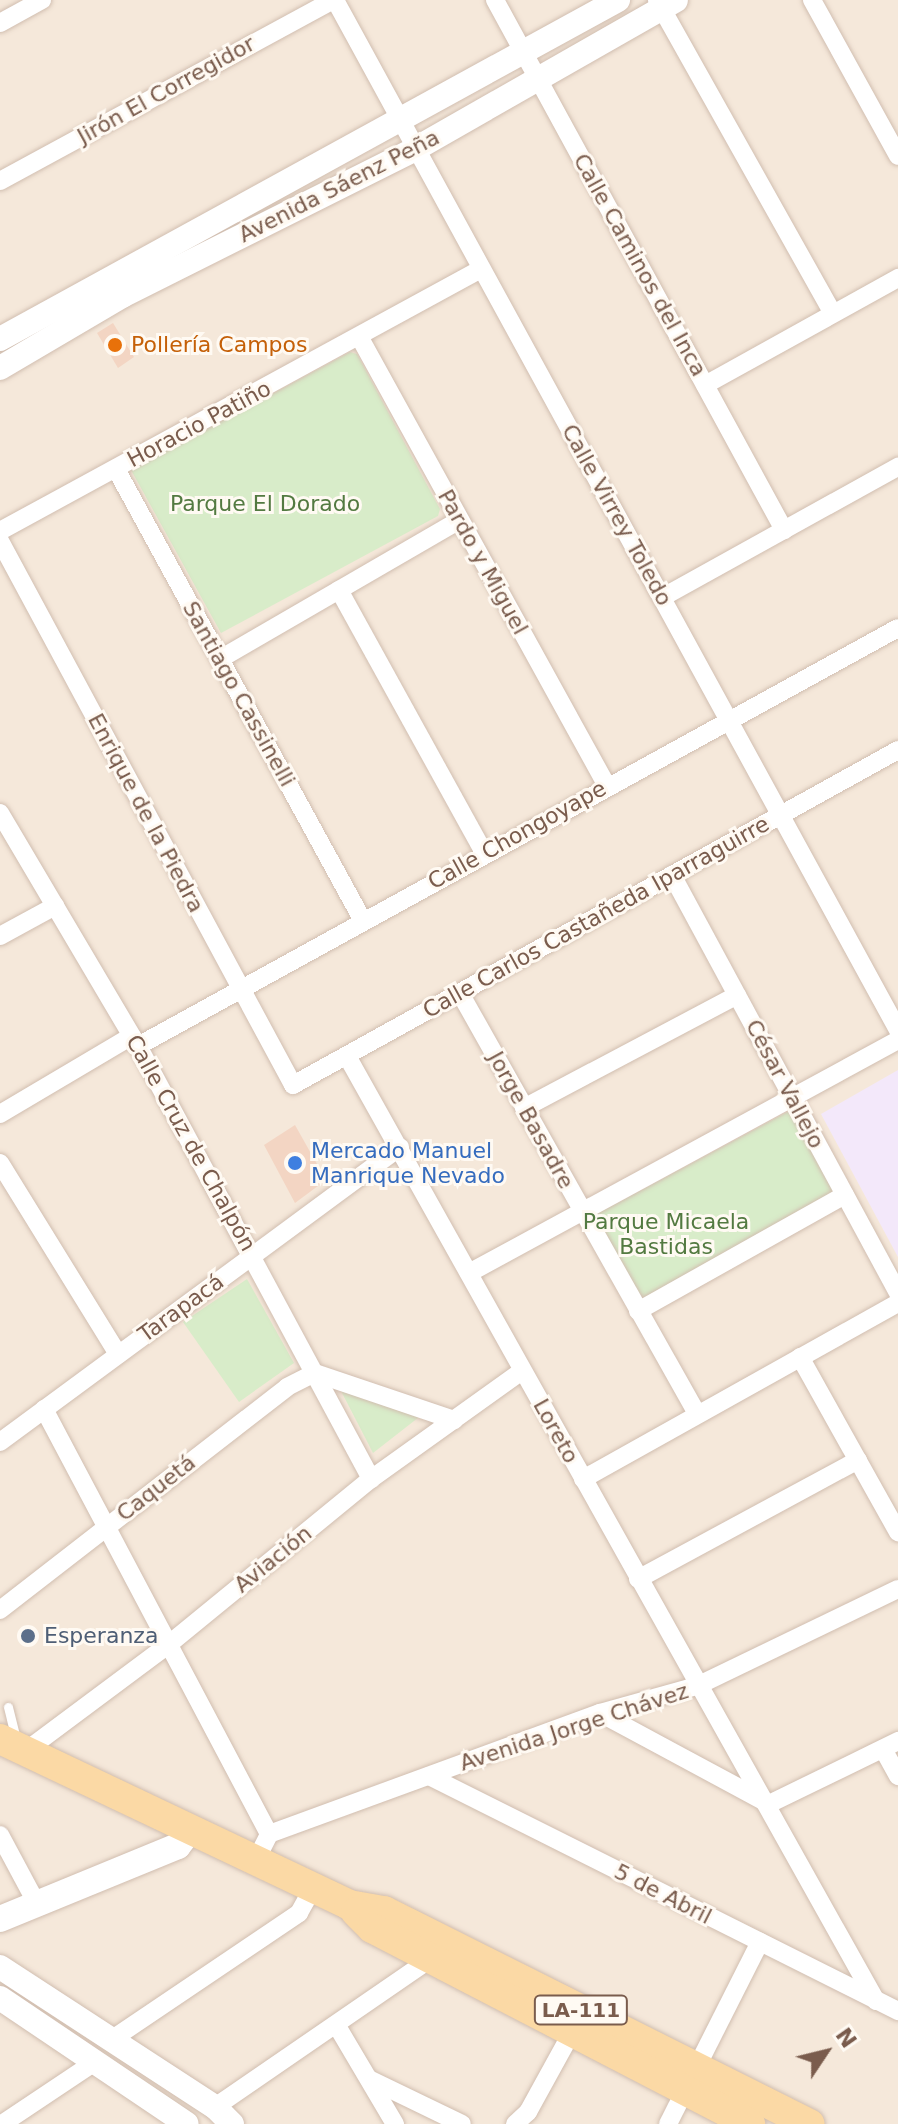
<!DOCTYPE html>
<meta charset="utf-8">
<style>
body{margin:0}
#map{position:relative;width:898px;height:2124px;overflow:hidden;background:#fdf6ec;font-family:"DejaVu Sans",sans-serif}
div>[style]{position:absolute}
.residential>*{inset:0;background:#f5e8da}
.education>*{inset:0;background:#f3e8fa}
.green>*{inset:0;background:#d8ecc9}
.building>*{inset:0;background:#f3d5c3}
.roads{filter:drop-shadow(0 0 2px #d1beb0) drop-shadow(0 0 2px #d1beb0)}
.service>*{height:9px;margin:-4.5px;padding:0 4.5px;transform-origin:4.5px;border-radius:4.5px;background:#fff}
.minor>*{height:18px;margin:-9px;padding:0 9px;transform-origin:9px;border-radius:9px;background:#fff}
.tertiary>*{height:24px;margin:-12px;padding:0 12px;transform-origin:12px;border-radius:12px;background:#fff}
.secondary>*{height:26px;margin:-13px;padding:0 13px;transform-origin:13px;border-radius:13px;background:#fff}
.primary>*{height:30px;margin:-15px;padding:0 15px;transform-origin:15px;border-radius:15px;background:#fbd9a5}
.dots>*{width:22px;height:22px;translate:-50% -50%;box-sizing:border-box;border:4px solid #fffaf3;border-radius:50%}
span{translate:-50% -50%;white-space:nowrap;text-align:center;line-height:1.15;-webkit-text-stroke:6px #fffaf3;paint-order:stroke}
.shield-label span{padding:2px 6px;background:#fffaf3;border:2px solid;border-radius:6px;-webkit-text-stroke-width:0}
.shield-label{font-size:20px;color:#7a5c4d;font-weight:700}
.street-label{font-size:22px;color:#7a5c4d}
.food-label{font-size:22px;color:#c56008}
.left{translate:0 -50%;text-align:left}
.park-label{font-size:22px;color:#537a41}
.shop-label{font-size:22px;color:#366cbe}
.service-label{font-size:22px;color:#4e5e75}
.north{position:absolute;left:786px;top:2012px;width:80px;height:80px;-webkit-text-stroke:6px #fffaf3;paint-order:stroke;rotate:55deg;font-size:22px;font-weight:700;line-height:32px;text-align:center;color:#7a5c4d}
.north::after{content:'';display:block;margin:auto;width:28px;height:36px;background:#7a5c4d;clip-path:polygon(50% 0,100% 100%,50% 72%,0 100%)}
</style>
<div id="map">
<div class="residential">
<div style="clip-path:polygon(0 0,898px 0,898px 2124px,0 2124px)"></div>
</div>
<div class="education">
<div style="clip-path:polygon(898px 1070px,898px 1257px,821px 1114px)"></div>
</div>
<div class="green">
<div style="clip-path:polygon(350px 352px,357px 354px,440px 509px,438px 516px,221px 633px,131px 470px)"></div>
<div style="clip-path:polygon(791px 1110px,838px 1196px,642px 1305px,593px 1216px)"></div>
<div style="clip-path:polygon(247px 1279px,294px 1363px,239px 1402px,183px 1322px)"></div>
<div style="clip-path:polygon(340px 1389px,423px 1414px,373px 1453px)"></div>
</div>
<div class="building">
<div style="clip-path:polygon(113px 323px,134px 357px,118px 368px,97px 333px)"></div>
<div style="clip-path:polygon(295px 1125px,326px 1180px,295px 1203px,264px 1145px)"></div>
</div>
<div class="roads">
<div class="service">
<div style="left:8px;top:1707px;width:32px;rotate:76deg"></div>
</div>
<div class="minor">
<div style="left:335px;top:0;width:1174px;rotate:61.34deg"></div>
<div style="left:495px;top:0;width:604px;rotate:61.4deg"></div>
<div style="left:657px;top:0;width:359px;rotate:60.7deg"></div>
<div style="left:812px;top:0;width:178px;rotate:61.1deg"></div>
<div style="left:0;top:23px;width:48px;rotate:-28.7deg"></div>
<div style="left:0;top:181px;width:379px;rotate:-28.5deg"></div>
<div style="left:360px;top:338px;width:512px;rotate:61.13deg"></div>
<div style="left:705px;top:385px;width:221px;rotate:-29deg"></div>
<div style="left:116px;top:469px;width:513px;rotate:61.34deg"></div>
<div style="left:0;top:531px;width:548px;rotate:-28.58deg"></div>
<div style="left:0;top:541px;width:618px;rotate:61.69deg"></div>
<div style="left:293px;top:1085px;width:692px;rotate:-28.97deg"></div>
<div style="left:339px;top:590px;width:300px;rotate:61.1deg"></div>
<div style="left:663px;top:597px;width:269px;rotate:-29deg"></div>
<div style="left:220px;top:659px;width:277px;rotate:-30.1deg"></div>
<div style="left:0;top:813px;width:271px;rotate:59.4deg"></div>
<div style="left:138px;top:1046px;width:492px;rotate:61.7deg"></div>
<div style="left:672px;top:875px;width:475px;rotate:61.6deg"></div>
<div style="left:0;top:936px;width:63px;rotate:-28.6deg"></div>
<div style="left:460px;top:993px;width:483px;rotate:60.6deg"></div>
<div style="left:138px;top:1046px;width:867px;rotate:-28.81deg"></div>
<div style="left:347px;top:1056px;width:1083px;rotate:60.76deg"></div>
<div style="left:524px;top:1108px;width:241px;rotate:-27.9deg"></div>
<div style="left:0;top:1114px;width:153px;rotate:-30.6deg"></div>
<div style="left:0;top:1163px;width:225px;rotate:58.3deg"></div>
<div style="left:469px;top:1273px;width:488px;rotate:-28.5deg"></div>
<div style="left:638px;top:1311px;width:237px;rotate:-29.3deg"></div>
<div style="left:800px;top:1357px;width:201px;rotate:60.8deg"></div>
<div style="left:44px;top:1409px;width:481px;rotate:62.1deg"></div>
<div style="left:0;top:1442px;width:497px;rotate:-36.4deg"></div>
<div style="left:583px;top:1479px;width:361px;rotate:-29.2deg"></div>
<div style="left:638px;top:1579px;width:250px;rotate:-28.4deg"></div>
<div style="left:0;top:1610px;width:363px;rotate:-37.8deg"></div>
<div style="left:287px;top:1387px;width:31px;rotate:-27deg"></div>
<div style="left:315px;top:1373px;width:147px;rotate:18.7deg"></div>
<div style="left:600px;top:1713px;width:192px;rotate:28.3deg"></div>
<div style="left:769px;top:1804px;width:144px;rotate:-26deg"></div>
<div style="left:883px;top:1749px;width:31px;rotate:61deg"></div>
<div style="left:27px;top:1750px;width:176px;rotate:-36.7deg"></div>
<div style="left:168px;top:1645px;width:262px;rotate:-39.3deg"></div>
<div style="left:371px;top:1479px;width:186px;rotate:-35.6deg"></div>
<div style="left:429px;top:1776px;width:525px;rotate:26.61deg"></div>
<div style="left:0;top:1835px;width:76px;rotate:61.8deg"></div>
<div style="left:256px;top:1860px;width:29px;rotate:-63deg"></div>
<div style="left:269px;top:1834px;width:352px;rotate:-20.1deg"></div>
<div style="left:600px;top:1713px;width:101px;rotate:-15.6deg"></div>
<div style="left:697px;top:1686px;width:223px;rotate:-25.8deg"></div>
<div style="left:337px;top:2026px;width:114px;rotate:59.4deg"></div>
<div style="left:111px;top:2040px;width:227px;rotate:-34deg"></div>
<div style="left:299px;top:1913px;width:29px;rotate:-61deg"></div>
<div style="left:369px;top:2079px;width:103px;rotate:25.8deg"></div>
<div style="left:215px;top:2107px;width:261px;rotate:-34.5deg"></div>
<div style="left:2px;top:2124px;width:112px;rotate:-33.7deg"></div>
<div style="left:515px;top:2124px;width:18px;rotate:-43deg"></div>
<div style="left:528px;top:2112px;width:91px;rotate:-61.2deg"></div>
<div style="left:668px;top:2124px;width:204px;rotate:-63.2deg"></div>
</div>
<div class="tertiary">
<div style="left:0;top:339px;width:705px;rotate:-28.75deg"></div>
<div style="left:0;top:368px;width:142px;rotate:-30.5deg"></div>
<div style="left:122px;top:296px;width:330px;rotate:-26.6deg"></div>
<div style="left:417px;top:148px;width:298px;rotate:-29.7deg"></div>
<div style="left:0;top:1967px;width:257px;rotate:33.1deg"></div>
<div style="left:215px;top:2107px;width:24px;rotate:45deg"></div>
<div style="left:0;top:1998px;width:225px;rotate:34deg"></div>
</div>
<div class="secondary">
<div style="left:0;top:1919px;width:192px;rotate:-22.3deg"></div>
<div style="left:178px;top:1846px;width:20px;rotate:-53deg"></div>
</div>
<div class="primary">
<div style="left:0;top:1739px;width:386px;rotate:25.4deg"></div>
<div style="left:349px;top:1905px;width:36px;rotate:10deg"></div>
<div style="left:384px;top:1911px;width:476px;rotate:26.6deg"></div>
<div style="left:356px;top:1912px;width:23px;rotate:45deg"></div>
<div style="left:372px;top:1928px;width:426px;rotate:27.4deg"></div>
</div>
</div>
<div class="dots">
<div style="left:115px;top:345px;background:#e8710a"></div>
<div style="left:295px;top:1163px;background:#3f7fe0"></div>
<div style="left:28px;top:1636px;background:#5c6f8a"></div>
</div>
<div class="shield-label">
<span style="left:581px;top:2010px">LA-111</span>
</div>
<div class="street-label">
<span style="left:166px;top:90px;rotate:-29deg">Jirón El Corregidor</span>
<span style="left:339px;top:186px;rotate:-27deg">Avenida Sáenz Peña</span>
<span style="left:640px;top:265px;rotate:61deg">Calle Caminos del Inca</span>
<span style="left:199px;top:424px;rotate:-28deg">Horacio Patiño</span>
<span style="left:617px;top:515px;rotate:61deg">Calle Virrey Toledo</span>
<span style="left:483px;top:562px;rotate:61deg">Pardo y Miguel</span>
<span style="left:239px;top:694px;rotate:61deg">Santiago Cassinelli</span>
<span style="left:146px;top:813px;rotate:62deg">Enrique de la Piedra</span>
<span style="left:517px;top:835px;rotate:-29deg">Calle Chongoyape</span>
<span style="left:596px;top:917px;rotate:-29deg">Calle Carlos Castañeda Iparraguirre</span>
<span style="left:785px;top:1084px;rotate:62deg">César Vallejo</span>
<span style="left:531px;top:1120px;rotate:61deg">Jorge Basadre</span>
<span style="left:191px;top:1143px;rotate:61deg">Calle Cruz de Chalpón</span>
<span style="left:181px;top:1308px;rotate:-36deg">Tarapacá</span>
<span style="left:556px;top:1431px;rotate:61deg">Loreto</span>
<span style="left:156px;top:1488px;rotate:-38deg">Caquetá</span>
<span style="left:273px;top:1559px;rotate:-39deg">Aviación</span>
<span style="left:574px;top:1727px;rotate:-18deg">Avenida Jorge Chávez</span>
<span style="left:663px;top:1894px;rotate:27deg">5 de Abril</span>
</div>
<div class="food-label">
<span class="left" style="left:131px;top:345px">Pollería Campos</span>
</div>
<div class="park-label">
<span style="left:265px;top:504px">Parque El Dorado</span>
<span style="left:666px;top:1234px">Parque Micaela<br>Bastidas</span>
</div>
<div class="shop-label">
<span class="left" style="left:311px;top:1163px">Mercado Manuel<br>Manrique Nevado</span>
</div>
<div class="service-label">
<span class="left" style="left:44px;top:1636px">Esperanza</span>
</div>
<div class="north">N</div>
</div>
